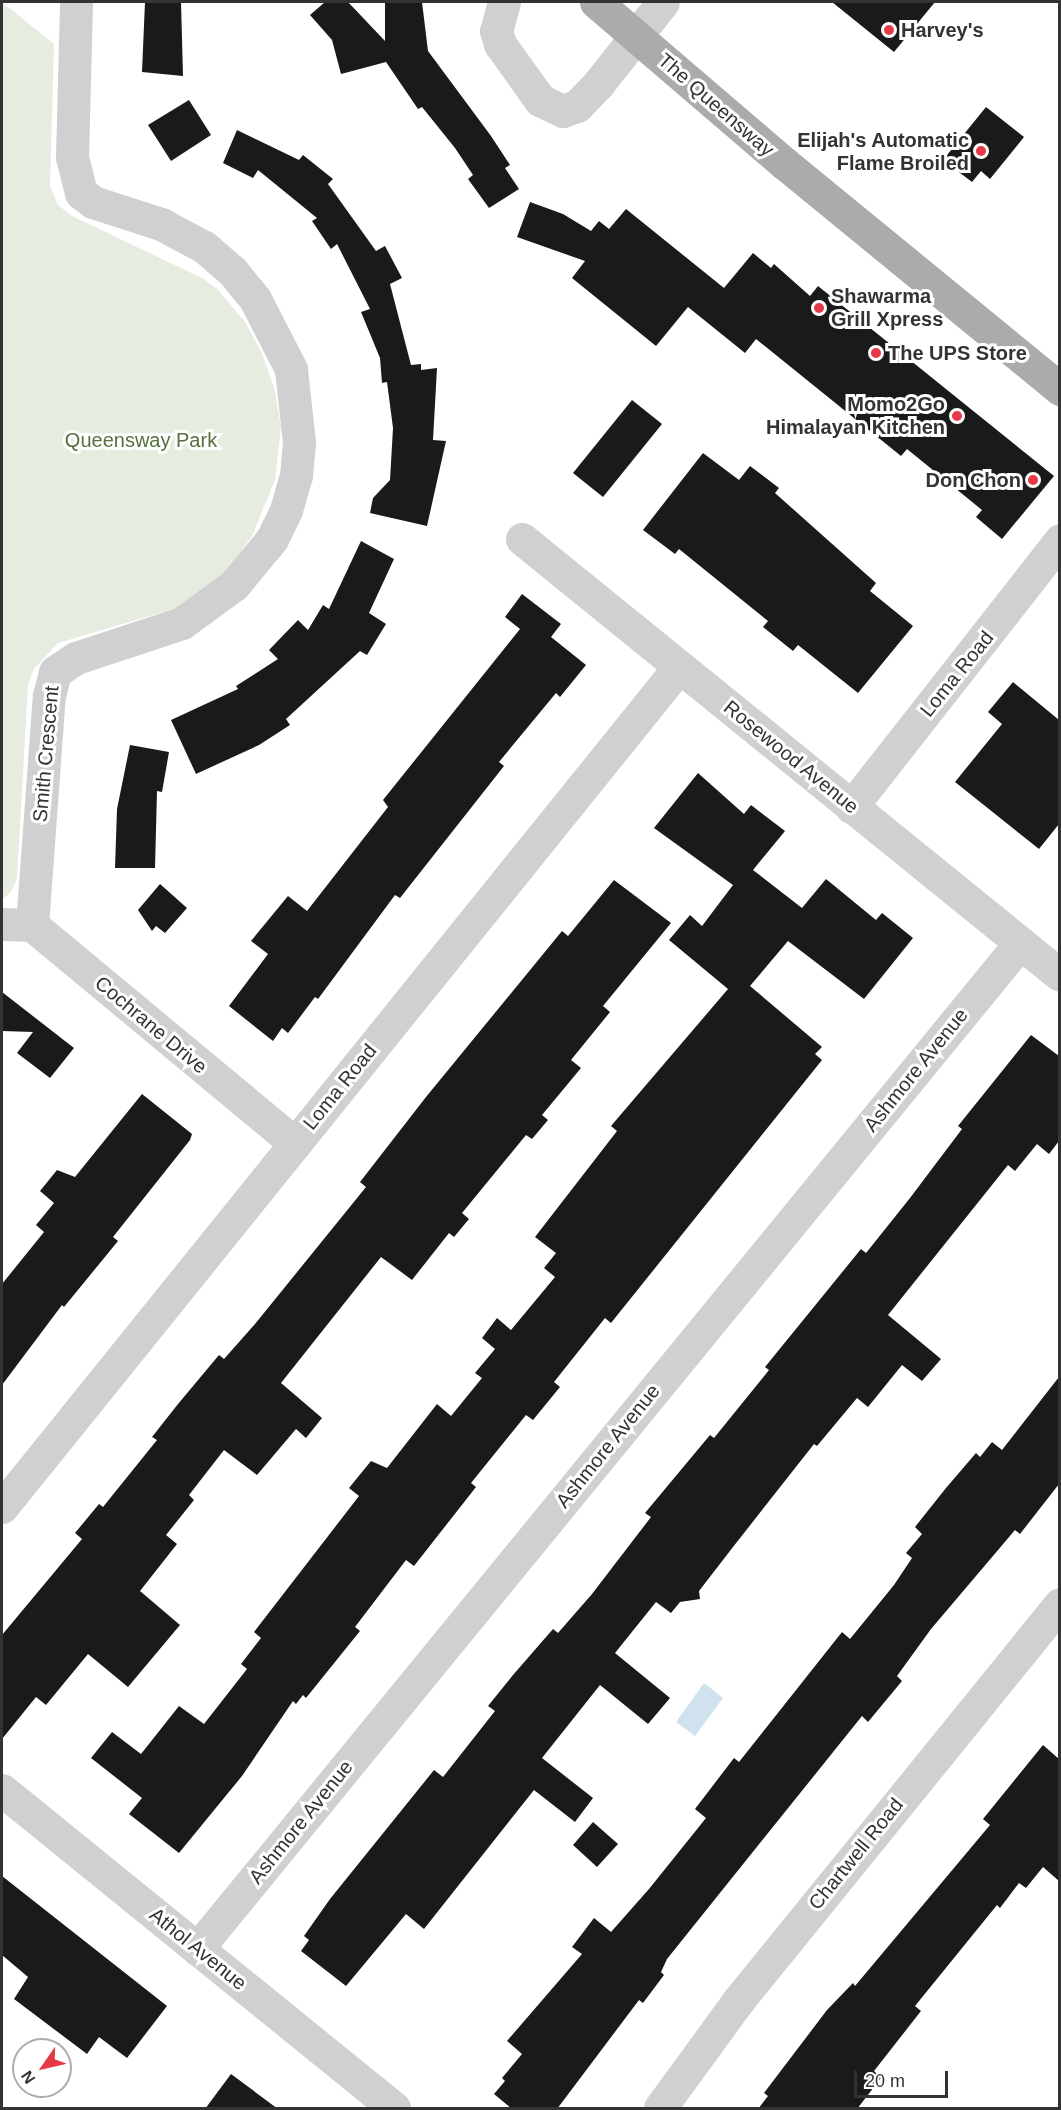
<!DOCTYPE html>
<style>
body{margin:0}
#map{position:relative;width:1061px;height:2110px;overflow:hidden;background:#fff;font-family:Helvetica,sans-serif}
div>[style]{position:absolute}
.green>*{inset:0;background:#e6ecdf}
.water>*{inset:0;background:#cfe2ee}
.building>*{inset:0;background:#1a1a1a}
.minor>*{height:33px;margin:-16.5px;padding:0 16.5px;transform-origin:16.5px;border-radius:16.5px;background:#d0d0d0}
.major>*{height:33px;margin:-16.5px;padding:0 16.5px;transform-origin:16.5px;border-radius:16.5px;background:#ababab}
.dots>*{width:16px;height:16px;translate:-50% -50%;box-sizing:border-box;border:3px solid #fff;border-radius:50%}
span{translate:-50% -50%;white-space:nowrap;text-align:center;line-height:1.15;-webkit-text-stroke:6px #fff;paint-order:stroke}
.poi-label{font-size:20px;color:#333;font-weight:700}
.left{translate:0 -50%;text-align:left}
.right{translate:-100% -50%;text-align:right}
.street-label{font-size:20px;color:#333}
.park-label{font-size:20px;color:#56703f}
.frame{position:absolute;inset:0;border:3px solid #333;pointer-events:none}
.north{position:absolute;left:12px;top:2038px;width:60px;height:60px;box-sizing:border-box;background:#fff;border:2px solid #adadad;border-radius:50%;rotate:236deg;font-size:16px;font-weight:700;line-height:24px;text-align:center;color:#333}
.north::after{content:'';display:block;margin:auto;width:21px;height:27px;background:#e63946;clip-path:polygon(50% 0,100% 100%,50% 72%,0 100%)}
.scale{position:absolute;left:854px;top:2071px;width:94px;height:27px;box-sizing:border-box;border:3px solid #333;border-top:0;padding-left:8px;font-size:18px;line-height:21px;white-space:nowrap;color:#333;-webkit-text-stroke:4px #fff;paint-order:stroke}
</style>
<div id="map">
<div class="green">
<div style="clip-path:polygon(2px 2px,54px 44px,50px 186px,58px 205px,72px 216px,204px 279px,218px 290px,245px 322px,261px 351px,274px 387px,281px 427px,275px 480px,252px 536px,226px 572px,184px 606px,58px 643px,34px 669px,28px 685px,17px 878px,11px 892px,2px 900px)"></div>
</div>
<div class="water">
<div style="clip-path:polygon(704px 1683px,723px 1698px,695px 1736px,676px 1722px)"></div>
</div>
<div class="building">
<div style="clip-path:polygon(145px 2px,181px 2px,183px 76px,142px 72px)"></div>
<div style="clip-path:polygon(325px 2px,348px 2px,385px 41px,385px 2px,422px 2px,428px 51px,491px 136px,510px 165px,505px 168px,519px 189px,489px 208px,468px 179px,473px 175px,455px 148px,422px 107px,418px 109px,386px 62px,341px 74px,332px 40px,310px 15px)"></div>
<div style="clip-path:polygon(832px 2px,935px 2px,894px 52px)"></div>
<div style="clip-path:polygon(189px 100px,211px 135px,171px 161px,148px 125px)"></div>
<div style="clip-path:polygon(986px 107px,1024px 137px,990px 179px,981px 171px,972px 182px,943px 160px)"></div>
<div style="clip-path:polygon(237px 130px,299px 160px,303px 155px,333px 179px,328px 184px,376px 251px,385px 246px,402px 278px,390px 284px,411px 365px,421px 364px,421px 370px,437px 368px,433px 440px,446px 441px,427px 526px,370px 513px,373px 498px,390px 480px,393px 428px,387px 382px,382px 383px,380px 358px,361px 312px,370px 309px,337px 244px,331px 249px,312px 221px,317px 218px,258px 170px,253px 178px,223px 163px)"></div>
<div style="clip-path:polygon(530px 202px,563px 214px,591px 231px,599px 221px,609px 229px,626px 209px,724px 288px,753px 253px,771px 268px,774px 264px,810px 296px,818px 286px,1054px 476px,1002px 539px,976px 517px,982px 510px,907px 449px,901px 456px,756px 339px,745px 353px,688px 307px,656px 346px,572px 278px,585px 261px,517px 237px)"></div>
<div style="clip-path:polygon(632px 400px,662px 424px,603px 497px,573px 473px)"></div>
<div style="clip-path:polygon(703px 453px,739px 480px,750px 466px,779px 488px,775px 493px,876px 583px,870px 591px,913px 626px,858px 693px,798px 645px,793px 651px,763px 627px,768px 621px,679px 549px,675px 554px,643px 530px)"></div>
<div style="clip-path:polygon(361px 541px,394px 559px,369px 613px,386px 624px,367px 655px,360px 651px,286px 719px,290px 725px,259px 745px,196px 774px,171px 720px,238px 689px,236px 686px,278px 659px,269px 650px,298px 620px,308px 630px,323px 605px,329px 609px)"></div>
<div style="clip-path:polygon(522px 594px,561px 624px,551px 637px,586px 665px,560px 697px,556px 693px,499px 762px,504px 766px,400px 898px,395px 895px,318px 999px,315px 997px,288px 1033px,282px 1028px,273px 1041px,229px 1006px,268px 954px,251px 941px,288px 896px,307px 911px,388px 807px,383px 800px,520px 629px,505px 617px)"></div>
<div style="clip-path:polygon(1013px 682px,1059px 720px,1059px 824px,1039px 849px,955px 782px,1002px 724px,988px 712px)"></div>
<div style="clip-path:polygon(130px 745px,169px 752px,162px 792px,157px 791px,155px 868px,115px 868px,117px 809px)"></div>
<div style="clip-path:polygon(698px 773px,744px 814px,751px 805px,785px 831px,753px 870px,802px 908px,826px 879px,876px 920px,882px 913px,913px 938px,864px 999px,788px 941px,750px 986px,822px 1047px,815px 1054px,822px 1060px,611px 1323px,605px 1318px,554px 1382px,560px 1387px,533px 1420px,526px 1415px,471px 1483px,476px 1487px,414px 1566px,406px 1560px,355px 1627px,360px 1631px,306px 1698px,303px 1695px,296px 1704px,293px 1701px,242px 1776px,179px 1853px,129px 1814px,142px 1798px,91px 1758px,112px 1732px,141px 1754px,179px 1706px,204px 1724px,247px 1669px,241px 1664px,261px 1638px,254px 1632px,359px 1496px,349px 1488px,371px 1461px,387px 1468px,437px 1404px,451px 1416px,482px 1378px,475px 1373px,495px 1349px,482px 1338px,497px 1318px,511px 1330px,555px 1277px,544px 1268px,556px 1253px,535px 1237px,617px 1131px,611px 1126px,728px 989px,669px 940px,690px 915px,702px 926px,733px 885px,654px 828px)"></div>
<div style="clip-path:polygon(614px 880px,671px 923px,603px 1006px,610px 1012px,571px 1060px,581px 1068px,542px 1115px,548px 1120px,532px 1139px,526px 1135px,462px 1213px,469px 1219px,454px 1237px,449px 1233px,412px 1280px,381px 1257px,281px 1383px,322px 1418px,306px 1438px,296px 1429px,257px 1475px,224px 1450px,189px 1495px,194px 1500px,166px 1535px,177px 1544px,140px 1591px,180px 1625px,128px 1687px,88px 1654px,46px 1705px,36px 1697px,2px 1739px,2px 1635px,82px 1539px,75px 1533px,99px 1504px,103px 1507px,157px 1440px,152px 1437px,178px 1404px,219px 1355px,224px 1359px,255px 1324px,366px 1187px,360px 1182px,426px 1097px,562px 931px,568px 936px)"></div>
<div style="clip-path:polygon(160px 884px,187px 908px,165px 933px,156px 926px,152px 931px,138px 910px)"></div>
<div style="clip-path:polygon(2px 992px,74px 1048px,50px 1078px,17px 1053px,33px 1032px,2px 1031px)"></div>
<div style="clip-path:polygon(1031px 1035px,1059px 1056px,1059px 1141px,1049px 1154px,1037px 1144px,1015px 1171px,1008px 1165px,888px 1315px,941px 1359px,922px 1381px,902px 1365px,868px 1407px,857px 1398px,817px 1446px,814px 1444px,733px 1547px,699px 1591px,700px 1599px,680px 1602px,671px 1613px,656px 1602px,615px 1653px,670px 1698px,648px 1724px,600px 1685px,542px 1758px,593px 1798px,575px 1822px,534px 1790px,424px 1929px,406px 1914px,346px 1986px,301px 1951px,309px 1940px,304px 1936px,330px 1899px,434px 1770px,443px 1777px,495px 1711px,488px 1706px,513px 1675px,553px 1629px,558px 1633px,592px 1594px,651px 1517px,645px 1513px,710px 1435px,714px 1438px,769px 1370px,765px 1367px,861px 1249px,866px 1253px,910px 1198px,962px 1129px,958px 1126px)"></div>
<div style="clip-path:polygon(142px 1094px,192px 1134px,190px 1140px,113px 1237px,118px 1241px,64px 1307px,62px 1305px,2px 1385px,2px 1284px,44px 1232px,36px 1225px,54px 1203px,40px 1191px,57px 1170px,75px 1177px)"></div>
<div style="clip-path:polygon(1059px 1377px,1059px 1484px,1020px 1534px,1015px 1530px,931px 1629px,897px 1676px,902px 1681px,868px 1722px,862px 1716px,667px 1959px,661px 1972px,664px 1975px,643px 2003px,639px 2000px,557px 2109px,512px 2109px,494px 2094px,505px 2081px,502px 2078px,522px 2054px,507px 2041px,582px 1954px,572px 1947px,594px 1918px,611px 1932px,649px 1889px,706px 1818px,695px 1809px,734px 1758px,739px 1762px,842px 1632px,850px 1639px,894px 1585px,912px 1558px,906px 1553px,922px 1534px,915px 1527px,946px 1488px,976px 1453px,980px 1457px,992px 1442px,1002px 1450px)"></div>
<div style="clip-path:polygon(1043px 1745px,1059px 1759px,1059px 1881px,1043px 1867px,1026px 1888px,1019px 1883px,1000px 1908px,997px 1905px,915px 2006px,921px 2011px,874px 2071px,881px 2078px,857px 2109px,758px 2109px,768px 2096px,764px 2093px,827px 2010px,853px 1983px,855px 1986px,990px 1825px,983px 1819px)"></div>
<div style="clip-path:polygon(593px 1822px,618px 1844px,597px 1867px,573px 1845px)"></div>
<div style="clip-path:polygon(2px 1876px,167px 2006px,127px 2058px,99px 2037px,87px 2054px,14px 1999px,28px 1977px,2px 1955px)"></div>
<div style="clip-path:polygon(231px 2074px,278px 2109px,205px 2109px)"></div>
</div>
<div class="minor">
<div style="left:504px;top:2px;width:30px;rotate:105deg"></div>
<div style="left:496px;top:31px;width:14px;rotate:73deg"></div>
<div style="left:500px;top:44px;width:69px;rotate:54.5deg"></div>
<div style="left:540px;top:100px;width:25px;rotate:26deg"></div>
<div style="left:563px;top:111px;width:15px;rotate:-20deg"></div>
<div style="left:577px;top:106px;width:32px;rotate:-46deg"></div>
<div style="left:599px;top:83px;width:103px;rotate:-51.7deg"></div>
<div style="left:522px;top:539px;width:692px;rotate:39.02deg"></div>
<div style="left:851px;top:807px;width:339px;rotate:-51.9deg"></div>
<div style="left:2px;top:924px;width:30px;rotate:2deg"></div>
<div style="left:32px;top:925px;width:342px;rotate:39.7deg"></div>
<div style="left:32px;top:925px;width:230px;rotate:-85.8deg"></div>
<div style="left:49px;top:696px;width:25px;rotate:-76deg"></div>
<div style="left:55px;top:672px;width:25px;rotate:-34deg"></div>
<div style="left:76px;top:658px;width:112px;rotate:-18.3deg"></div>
<div style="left:182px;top:623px;width:64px;rotate:-36.2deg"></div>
<div style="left:234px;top:585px;width:60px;rotate:-50.4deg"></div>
<div style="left:272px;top:539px;width:32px;rotate:-64deg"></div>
<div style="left:286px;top:510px;width:35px;rotate:-74deg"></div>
<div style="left:296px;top:476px;width:34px;rotate:-85deg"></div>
<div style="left:299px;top:442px;width:73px;rotate:-96.3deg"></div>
<div style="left:291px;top:369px;width:79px;rotate:-117.2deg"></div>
<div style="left:255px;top:299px;width:36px;rotate:-129deg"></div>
<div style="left:232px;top:271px;width:37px;rotate:-139deg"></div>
<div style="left:204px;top:247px;width:49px;rotate:-151.9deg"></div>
<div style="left:161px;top:224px;width:71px;rotate:-162.1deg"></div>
<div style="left:93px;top:202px;width:15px;rotate:-143deg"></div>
<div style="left:81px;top:193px;width:37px;rotate:-104deg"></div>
<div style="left:72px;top:157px;width:155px;rotate:-88.5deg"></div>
<div style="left:2px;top:1507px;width:1079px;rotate:-51.13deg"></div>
<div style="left:2px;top:1790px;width:505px;rotate:39.05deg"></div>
<div style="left:197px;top:1949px;width:1300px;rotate:-50.71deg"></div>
<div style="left:660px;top:2108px;width:132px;rotate:-53.9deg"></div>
<div style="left:738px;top:2001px;width:511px;rotate:-50.96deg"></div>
</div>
<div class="major">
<div style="left:596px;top:2px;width:248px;rotate:40.6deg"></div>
<div style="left:784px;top:163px;width:357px;rotate:39.3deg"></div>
</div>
<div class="dots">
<div style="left:889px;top:30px;background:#e63946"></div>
<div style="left:981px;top:151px;background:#e63946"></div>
<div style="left:819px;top:308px;background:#e63946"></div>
<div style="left:876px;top:353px;background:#e63946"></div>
<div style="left:957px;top:416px;background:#e63946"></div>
<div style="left:1033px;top:480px;background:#e63946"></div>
</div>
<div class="poi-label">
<span class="left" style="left:901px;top:30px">Harvey's</span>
<span class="right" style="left:969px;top:152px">Elijah's Automatic<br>Flame Broiled</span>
<span class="left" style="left:831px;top:308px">Shawarma<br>Grill Xpress</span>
<span class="left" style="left:888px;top:353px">The UPS Store</span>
<span class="right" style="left:945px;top:416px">Momo2Go<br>Himalayan Kitchen</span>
<span class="right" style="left:1021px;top:480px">Don Chon</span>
</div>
<div class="street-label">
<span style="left:716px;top:105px;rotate:41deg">The Queensway</span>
<span style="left:957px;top:674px;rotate:-51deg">Loma Road</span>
<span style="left:46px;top:754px;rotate:-85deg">Smith Crescent</span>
<span style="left:791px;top:757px;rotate:39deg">Rosewood Avenue</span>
<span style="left:151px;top:1025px;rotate:40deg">Cochrane Drive</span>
<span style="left:916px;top:1070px;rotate:-51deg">Ashmore Avenue</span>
<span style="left:340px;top:1087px;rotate:-51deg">Loma Road</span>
<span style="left:608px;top:1446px;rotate:-51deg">Ashmore Avenue</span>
<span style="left:301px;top:1822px;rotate:-51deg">Ashmore Avenue</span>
<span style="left:856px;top:1854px;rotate:-51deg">Chartwell Road</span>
<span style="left:198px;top:1949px;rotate:39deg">Athol Avenue</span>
</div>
<div class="park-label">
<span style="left:141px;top:440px">Queensway Park</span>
</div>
<div class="frame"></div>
<div class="north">N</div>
<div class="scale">20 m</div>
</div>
